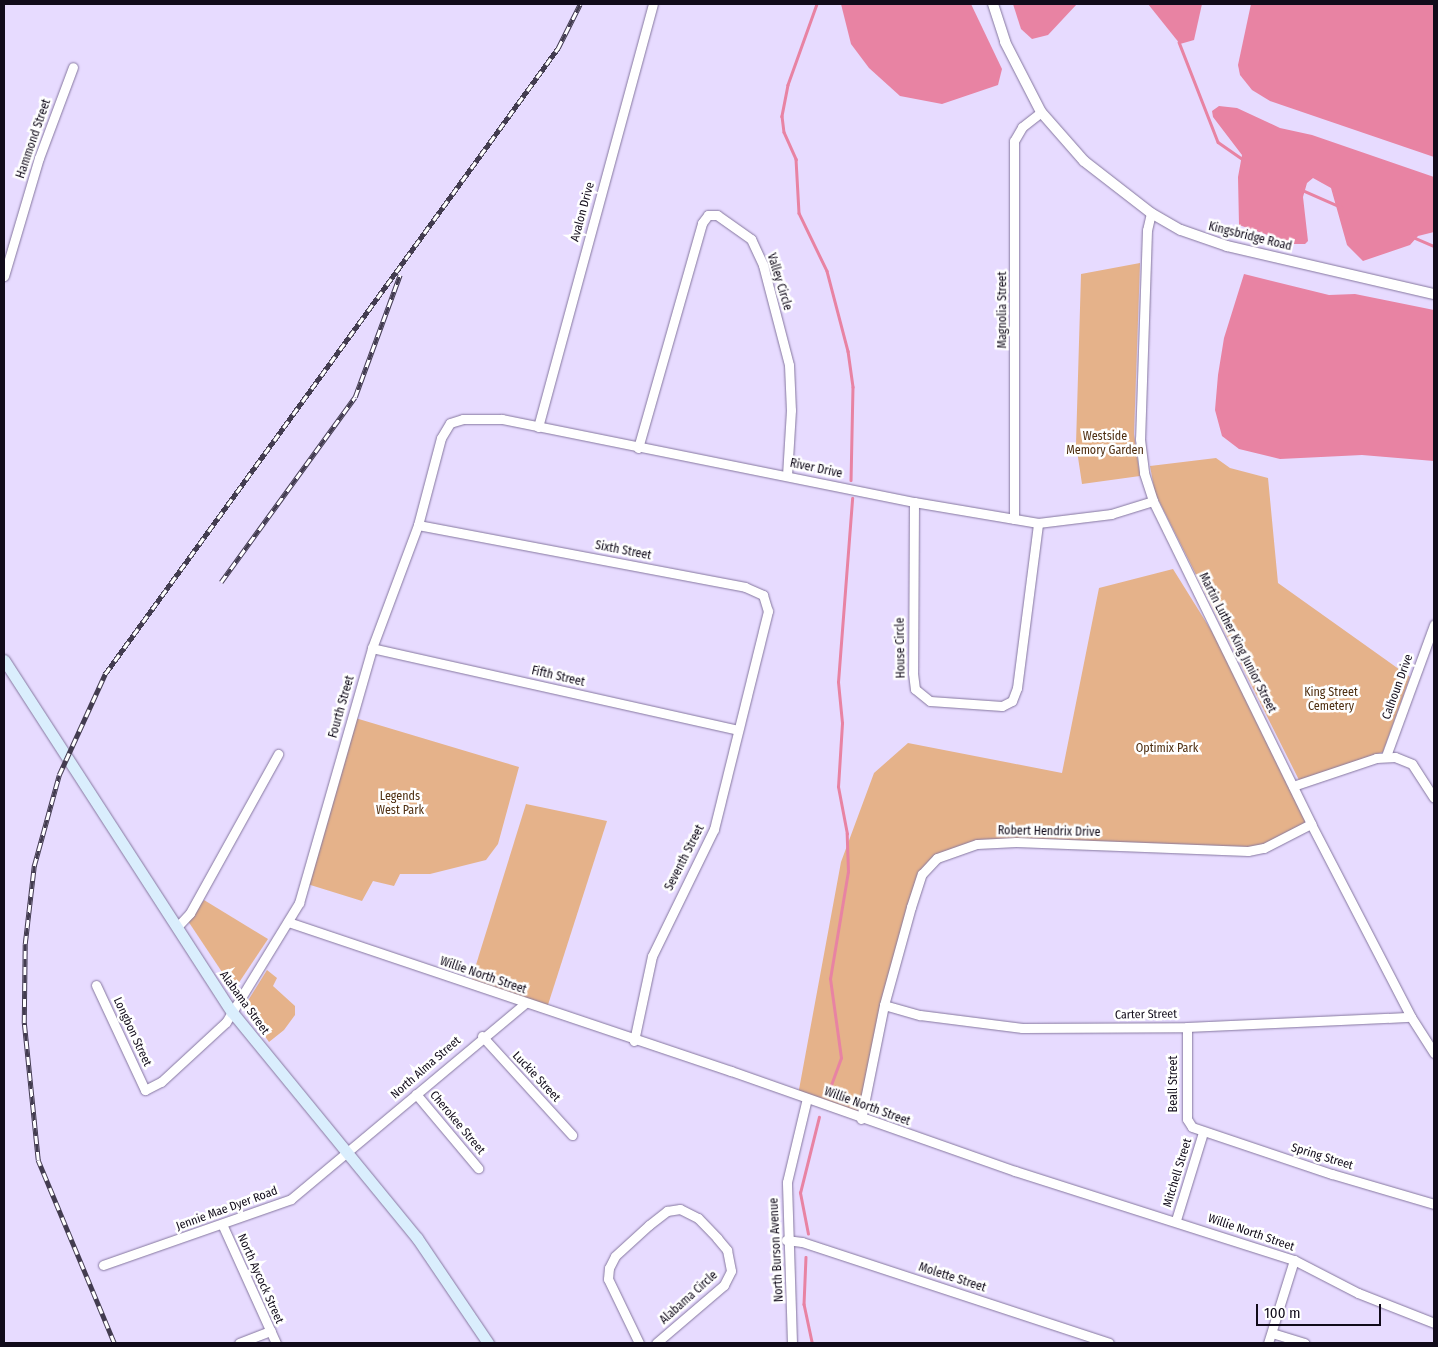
<!DOCTYPE html>
<style>
body{margin:0}
#map{position:relative;width:1438px;height:1347px;overflow:hidden;background:#e7dbff;font-family:"Fira Sans Condensed",sans-serif}
div>[style]{position:absolute}
.green>*{inset:0;background:#e5b28a}
.water>*{inset:0;background:#e883a3}
.stream>*{height:2.5px;margin:-1.25px;padding:0 1.25px;transform-origin:1.25px;border-radius:1.25px;background:#e883a3}
.roads{filter:drop-shadow(0 0 1px #85779f) drop-shadow(0 0 1px #85779f)}
.minor>*{height:9px;margin:-4.5px;padding:0 4.5px;transform-origin:4.5px;border-radius:4.5px;background:#fff}
.tertiary>*{height:10px;margin:-5px;padding:0 5px;transform-origin:5px;border-radius:5px;background:#fff}
.secondary>*{height:11px;margin:-5.5px;padding:0 5.5px;transform-origin:5.5px;border-radius:5.5px;background:#daeefd}
.rail>*{height:4.5px;margin-top:-2.25px;transform-origin:0;background:repeating-linear-gradient(90deg,#fff 0 8px,#433c50 0 16px);box-sizing:border-box;border-block:1px solid #433c50}
span{translate:-50% -50%;white-space:nowrap;text-align:center;line-height:1.15;-webkit-text-stroke:5px #fff;paint-order:stroke}
.street-label{font-size:12px;color:#110b1a}
.park-label{font-size:12px;color:#4e2e10}
.frame{position:absolute;inset:0;border:5px solid #110b1a;pointer-events:none}
.scale{position:absolute;left:1256px;top:1304px;width:125px;height:22px;box-sizing:border-box;border:2px solid #110b1a;border-top:0;padding-left:6px;font-size:15px;line-height:18px;white-space:nowrap;color:#110b1a;-webkit-text-stroke:4px #fff;paint-order:stroke}
</style>
<div id="map">
<div class="green">
<div style="clip-path:polygon(1140px 263px,1134px 434px,1140px 476px,1082px 484px,1076px 444px,1081px 274px)"></div>
<div style="clip-path:polygon(1216px 458px,1230px 468px,1268px 478px,1278px 583px,1410px 677px,1383px 752px,1299px 780px,1155px 493px,1150px 466px)"></div>
<div style="clip-path:polygon(1173px 569px,1239px 675px,1311px 824px,1264px 848px,1016px 842px,955px 850px,922px 874px,911px 907px,861px 1119px,798px 1095px,841px 862px,874px 773px,908px 743px,1062px 773px,1099px 588px)"></div>
<div style="clip-path:polygon(352px 717px,519px 767px,498px 844px,486px 860px,430px 874px,400px 874px,394px 886px,373px 881px,362px 901px,304px 883px)"></div>
<div style="clip-path:polygon(526px 804px,607px 821px,546px 1011px,470px 984px)"></div>
<div style="clip-path:polygon(204px 900px,268px 939px,234px 990px,188px 921px)"></div>
<div style="clip-path:polygon(267px 970px,277px 978px,273px 986px,295px 1006px,295px 1015px,284px 1030px,269px 1042px,244px 1007px)"></div>
</div>
<div class="water">
<div style="clip-path:polygon(841px 4px,971px 4px,1002px 69px,998px 85px,942px 104px,900px 96px,869px 68px,851px 44px)"></div>
<div style="clip-path:polygon(1013px 4px,1077px 4px,1048px 35px,1032px 39px,1021px 29px)"></div>
<div style="clip-path:polygon(1148px 4px,1202px 4px,1194px 40px,1180px 44px)"></div>
<div style="clip-path:polygon(1251px 4px,1434px 4px,1434px 157px,1270px 101px,1252px 90px,1240px 75px,1238px 65px)"></div>
<div style="clip-path:polygon(1219px 106px,1237px 108px,1280px 128px,1312px 135px,1434px 177px,1434px 232px,1418px 236px,1410px 245px,1363px 261px,1347px 245px,1331px 188px,1313px 178px,1307px 183px,1303px 197px,1308px 241px,1305px 244px,1294px 244px,1239px 225px,1238px 177px,1242px 155px,1213px 117px,1212px 111px)"></div>
<div style="clip-path:polygon(1244px 274px,1329px 295px,1355px 294px,1434px 310px,1434px 461px,1362px 455px,1280px 459px,1239px 449px,1222px 436px,1215px 410px,1218px 375px,1224px 338px)"></div>
</div>
<div class="stream">
<div style="left:817px;top:4px;width:86px;rotate:109.7deg"></div>
<div style="left:788px;top:85px;width:32px;rotate:101deg"></div>
<div style="left:782px;top:116px;width:16px;rotate:83deg"></div>
<div style="left:784px;top:132px;width:30px;rotate:66deg"></div>
<div style="left:796px;top:159px;width:54px;rotate:86.8deg"></div>
<div style="left:799px;top:213px;width:64px;rotate:64.2deg"></div>
<div style="left:827px;top:271px;width:83px;rotate:75.3deg"></div>
<div style="left:848px;top:351px;width:36px;rotate:82deg"></div>
<div style="left:853px;top:387px;width:93px;rotate:91.2deg"></div>
<div style="left:1179px;top:42px;width:107px;rotate:68.7deg"></div>
<div style="left:1218px;top:142px;width:32px;rotate:35deg"></div>
<div style="left:1302px;top:190px;width:43px;rotate:23.6deg"></div>
<div style="left:1415px;top:238px;width:21px;rotate:23deg"></div>
<div style="left:827px;top:1096px;width:40px;rotate:-69.8deg"></div>
<div style="left:841px;top:1058px;width:80px;rotate:-97.9deg"></div>
<div style="left:830px;top:979px;width:109px;rotate:-80.5deg"></div>
<div style="left:848px;top:872px;width:38px;rotate:-92deg"></div>
<div style="left:847px;top:834px;width:48px;rotate:-100.8deg"></div>
<div style="left:838px;top:787px;width:64px;rotate:-86.4deg"></div>
<div style="left:842px;top:723px;width:41px;rotate:-95.6deg"></div>
<div style="left:838px;top:682px;width:184px;rotate:-85.6deg"></div>
<div style="left:808px;top:1234px;width:42px;rotate:-101deg"></div>
<div style="left:800px;top:1193px;width:78px;rotate:-76deg"></div>
<div style="left:806px;top:1257px;width:47px;rotate:92.4deg"></div>
<div style="left:804px;top:1304px;width:40px;rotate:78deg"></div>
</div>
<div class="roads">
<div class="minor">
<div style="left:1151px;top:213px;width:17px;rotate:103deg"></div>
<div style="left:1147px;top:230px;width:209px;rotate:91.9deg"></div>
<div style="left:1140px;top:439px;width:34px;rotate:83deg"></div>
<div style="left:1144px;top:473px;width:29px;rotate:72deg"></div>
<div style="left:1153px;top:501px;width:360px;rotate:63.9deg"></div>
<div style="left:1311px;top:824px;width:217px;rotate:62.6deg"></div>
<div style="left:1411px;top:1017px;width:43px;rotate:57.4deg"></div>
<div style="left:4px;top:276px;width:123px;rotate:-73.5deg"></div>
<div style="left:39px;top:158px;width:97px;rotate:-69.5deg"></div>
<div style="left:538px;top:427px;width:438px;rotate:-74.8deg"></div>
<div style="left:638px;top:448px;width:234px;rotate:-74.1deg"></div>
<div style="left:702px;top:223px;width:10px;rotate:-53deg"></div>
<div style="left:708px;top:215px;width:9px"></div>
<div style="left:717px;top:215px;width:42px;rotate:35.2deg"></div>
<div style="left:751px;top:239px;width:29px;rotate:65deg"></div>
<div style="left:763px;top:265px;width:103px;rotate:75.4deg"></div>
<div style="left:789px;top:365px;width:45px;rotate:87.5deg"></div>
<div style="left:791px;top:410px;width:66px;rotate:93.5deg"></div>
<div style="left:914px;top:502px;width:171px;rotate:90.3deg"></div>
<div style="left:913px;top:673px;width:16px;rotate:83deg"></div>
<div style="left:915px;top:689px;width:19px;rotate:39deg"></div>
<div style="left:930px;top:701px;width:72px;rotate:4deg"></div>
<div style="left:1002px;top:706px;width:11px;rotate:-27deg"></div>
<div style="left:1012px;top:701px;width:14px;rotate:-69deg"></div>
<div style="left:1017px;top:688px;width:166px;rotate:-82.7deg"></div>
<div style="left:1014px;top:519px;width:378px;rotate:-90deg"></div>
<div style="left:1014px;top:141px;width:16px;rotate:-60deg"></div>
<div style="left:1022px;top:127px;width:24px;rotate:-38deg"></div>
<div style="left:418px;top:525px;width:333px;rotate:10.7deg"></div>
<div style="left:745px;top:587px;width:20px;rotate:24deg"></div>
<div style="left:763px;top:595px;width:17px;rotate:73deg"></div>
<div style="left:768px;top:611px;width:225px;rotate:103.9deg"></div>
<div style="left:714px;top:829px;width:141px;rotate:116deg"></div>
<div style="left:652px;top:956px;width:87px;rotate:102deg"></div>
<div style="left:372px;top:648px;width:375px;rotate:12.6deg"></div>
<div style="left:1386px;top:756px;width:140px;rotate:-69.9deg"></div>
<div style="left:1293px;top:786px;width:88px;rotate:-18.6deg"></div>
<div style="left:1376px;top:758px;width:19px;rotate:-3deg"></div>
<div style="left:1395px;top:757px;width:18px;rotate:22deg"></div>
<div style="left:1412px;top:764px;width:40px;rotate:57.1deg"></div>
<div style="left:288px;top:922px;width:467px;rotate:18.6deg"></div>
<div style="left:731px;top:1071px;width:301px;rotate:19.4deg"></div>
<div style="left:1015px;top:1171px;width:293px;rotate:17.7deg"></div>
<div style="left:1294px;top:1260px;width:72px;rotate:27.3deg"></div>
<div style="left:1358px;top:1293px;width:82px;rotate:21.5deg"></div>
<div style="left:177px;top:927px;width:19px;rotate:-47deg"></div>
<div style="left:190px;top:913px;width:182px;rotate:-61deg"></div>
<div style="left:96px;top:985px;width:116px;rotate:65deg"></div>
<div style="left:145px;top:1090px;width:18px;rotate:-27deg"></div>
<div style="left:161px;top:1082px;width:88px;rotate:-42.7deg"></div>
<div style="left:226px;top:1022px;width:140px;rotate:-58.5deg"></div>
<div style="left:299px;top:903px;width:265px;rotate:-74deg"></div>
<div style="left:372px;top:648px;width:131px;rotate:-69.5deg"></div>
<div style="left:418px;top:525px;width:90px;rotate:-75.2deg"></div>
<div style="left:441px;top:438px;width:17px;rotate:-59deg"></div>
<div style="left:450px;top:423px;width:14px;rotate:-17deg"></div>
<div style="left:463px;top:419px;width:39px"></div>
<div style="left:502px;top:419px;width:420px;rotate:11.4deg"></div>
<div style="left:914px;top:502px;width:126px;rotate:9.6deg"></div>
<div style="left:1038px;top:523px;width:74px;rotate:-7deg"></div>
<div style="left:1111px;top:514px;width:44px;rotate:-17.2deg"></div>
<div style="left:884px;top:1005px;width:37px;rotate:16deg"></div>
<div style="left:920px;top:1015px;width:103px;rotate:7.3deg"></div>
<div style="left:1022px;top:1028px;width:165px;rotate:-0.3deg"></div>
<div style="left:1187px;top:1027px;width:224px;rotate:-2.6deg"></div>
<div style="left:1187px;top:1027px;width:92px;rotate:90deg"></div>
<div style="left:1187px;top:1119px;width:9px;rotate:58deg"></div>
<div style="left:1192px;top:1127px;width:148px;rotate:18.6deg"></div>
<div style="left:1332px;top:1174px;width:106px;rotate:16.4deg"></div>
<div style="left:482px;top:1036px;width:134px;rotate:47.7deg"></div>
<div style="left:416px;top:1094px;width:97px;rotate:50deg"></div>
<div style="left:861px;top:1119px;width:116px;rotate:-78.6deg"></div>
<div style="left:884px;top:1005px;width:102px;rotate:-74.6deg"></div>
<div style="left:911px;top:907px;width:35px;rotate:-72deg"></div>
<div style="left:922px;top:874px;width:22px;rotate:-47deg"></div>
<div style="left:937px;top:858px;width:42px;rotate:-19.3deg"></div>
<div style="left:977px;top:844px;width:39px;rotate:-3deg"></div>
<div style="left:1016px;top:842px;width:232px;rotate:2.2deg"></div>
<div style="left:1248px;top:851px;width:16px;rotate:-11deg"></div>
<div style="left:1264px;top:848px;width:53px;rotate:-27.1deg"></div>
<div style="left:1176px;top:1220px;width:92px;rotate:-72.9deg"></div>
<div style="left:222px;top:1224px;width:131px;rotate:65.6deg"></div>
<div style="left:786px;top:1240px;width:16px;rotate:7deg"></div>
<div style="left:802px;top:1242px;width:323px;rotate:18.2deg"></div>
<div style="left:103px;top:1265px;width:199px;rotate:-19.3deg"></div>
<div style="left:291px;top:1199px;width:304px;rotate:-39.9deg"></div>
<div style="left:1272px;top:1333px;width:34px;rotate:17deg"></div>
<div style="left:239px;top:1343px;width:34px;rotate:-21deg"></div>
<div style="left:639px;top:1343px;width:71px;rotate:-115.8deg"></div>
<div style="left:608px;top:1279px;width:11px;rotate:-85deg"></div>
<div style="left:609px;top:1268px;width:13px;rotate:-63deg"></div>
<div style="left:615px;top:1256px;width:46px;rotate:-42.4deg"></div>
<div style="left:649px;top:1225px;width:23px;rotate:-38deg"></div>
<div style="left:667px;top:1211px;width:13px;rotate:-9deg"></div>
<div style="left:680px;top:1209px;width:20px;rotate:27deg"></div>
<div style="left:698px;top:1218px;width:28px;rotate:46deg"></div>
<div style="left:717px;top:1238px;width:16px;rotate:50deg"></div>
<div style="left:727px;top:1250px;width:21px;rotate:79deg"></div>
<div style="left:731px;top:1271px;width:16px;rotate:117deg"></div>
<div style="left:724px;top:1285px;width:89px;rotate:139.5deg"></div>
<div style="left:792px;top:1343px;width:161px;rotate:-91.8deg"></div>
<div style="left:787px;top:1182px;width:86px;rotate:-76.6deg"></div>
<div style="left:1268px;top:1343px;width:87px;rotate:-72.6deg"></div>
</div>
<div class="tertiary">
<div style="left:993px;top:4px;width:40px;rotate:72deg"></div>
<div style="left:1005px;top:42px;width:79px;rotate:62.8deg"></div>
<div style="left:1041px;top:112px;width:65px;rotate:48.7deg"></div>
<div style="left:1084px;top:161px;width:85px;rotate:37.8deg"></div>
<div style="left:1151px;top:213px;width:34px;rotate:30deg"></div>
<div style="left:1181px;top:230px;width:49px;rotate:19.2deg"></div>
<div style="left:1227px;top:246px;width:212px;rotate:13.1deg"></div>
</div>
<div class="secondary">
<div style="left:4px;top:660px;width:419px;rotate:57.1deg"></div>
<div style="left:232px;top:1012px;width:292px;rotate:50.7deg"></div>
<div style="left:417px;top:1238px;width:127px;rotate:55.9deg"></div>
</div>
</div>
<div class="rail">
<div style="left:221px;top:582px;width:228px;rotate:-54.1deg"></div>
<div style="left:355px;top:397px;width:130px;rotate:-69.8deg"></div>
<div style="left:114px;top:1343px;width:198px;rotate:-112.6deg"></div>
<div style="left:38px;top:1160px;width:138px;rotate:-95.8deg"></div>
<div style="left:24px;top:1023px;width:79px;rotate:-89.3deg"></div>
<div style="left:25px;top:944px;width:79px;rotate:-83.4deg"></div>
<div style="left:34px;top:866px;width:94px;rotate:-74.6deg"></div>
<div style="left:59px;top:775px;width:111px;rotate:-65.5deg"></div>
<div style="left:105px;top:674px;width:773px;rotate:-54.11deg"></div>
<div style="left:558px;top:48px;width:49px;rotate:-63.4deg"></div>
</div>
<div class="street-label">
<span style="left:34px;top:139px;rotate:-71deg">Hammond Street</span>
<span style="left:583px;top:212px;rotate:-75deg">Avalon Drive</span>
<span style="left:1250px;top:237px;rotate:14deg">Kingsbridge Road</span>
<span style="left:779px;top:282px;rotate:73deg">Valley Circle</span>
<span style="left:1003px;top:310px;rotate:-90deg">Magnolia Street</span>
<span style="left:816px;top:469px;rotate:12deg">River Drive</span>
<span style="left:623px;top:551px;rotate:11deg">Sixth Street</span>
<span style="left:1237px;top:643px;rotate:63deg">Martin Luther King Junior Street</span>
<span style="left:901px;top:648px;rotate:-91deg">House Circle</span>
<span style="left:558px;top:677px;rotate:13deg">Fifth Street</span>
<span style="left:1398px;top:687px;rotate:-70deg">Calhoun Drive</span>
<span style="left:342px;top:707px;rotate:-74deg">Fourth Street</span>
<span style="left:1049px;top:832px;rotate:1deg">Robert Hendrix Drive</span>
<span style="left:685px;top:858px;rotate:-63deg">Seventh Street</span>
<span style="left:483px;top:976px;rotate:19deg">Willie North Street</span>
<span style="left:244px;top:1003px;rotate:54deg">Alabama Street</span>
<span style="left:1146px;top:1015px;rotate:-1deg">Carter Street</span>
<span style="left:132px;top:1032px;rotate:65deg">Longbon Street</span>
<span style="left:426px;top:1068px;rotate:-41deg">North Alma Street</span>
<span style="left:536px;top:1077px;rotate:47deg">Luckie Street</span>
<span style="left:1174px;top:1084px;rotate:-90deg">Beall Street</span>
<span style="left:867px;top:1107px;rotate:20deg">Willie North Street</span>
<span style="left:457px;top:1123px;rotate:50deg">Cherokee Street</span>
<span style="left:1322px;top:1157px;rotate:17deg">Spring Street</span>
<span style="left:1178px;top:1173px;rotate:-73deg">Mitchell Street</span>
<span style="left:227px;top:1209px;rotate:-20deg">Jennie Mae Dyer Road</span>
<span style="left:1251px;top:1233px;rotate:19deg">Willie North Street</span>
<span style="left:777px;top:1250px;rotate:-93deg">North Burson Avenue</span>
<span style="left:952px;top:1278px;rotate:18deg">Molette Street</span>
<span style="left:260px;top:1279px;rotate:66deg">North Aycock Street</span>
<span style="left:689px;top:1298px;rotate:-42deg">Alabama Circle</span>
</div>
<div class="park-label">
<span style="left:1105px;top:444px">Westside<br>Memory Garden</span>
<span style="left:1331px;top:700px">King Street<br>Cemetery</span>
<span style="left:1167px;top:749px">Optimix Park</span>
<span style="left:400px;top:804px">Legends<br>West Park</span>
</div>
<div class="frame"></div>
<div class="scale">100 m</div>
</div>
